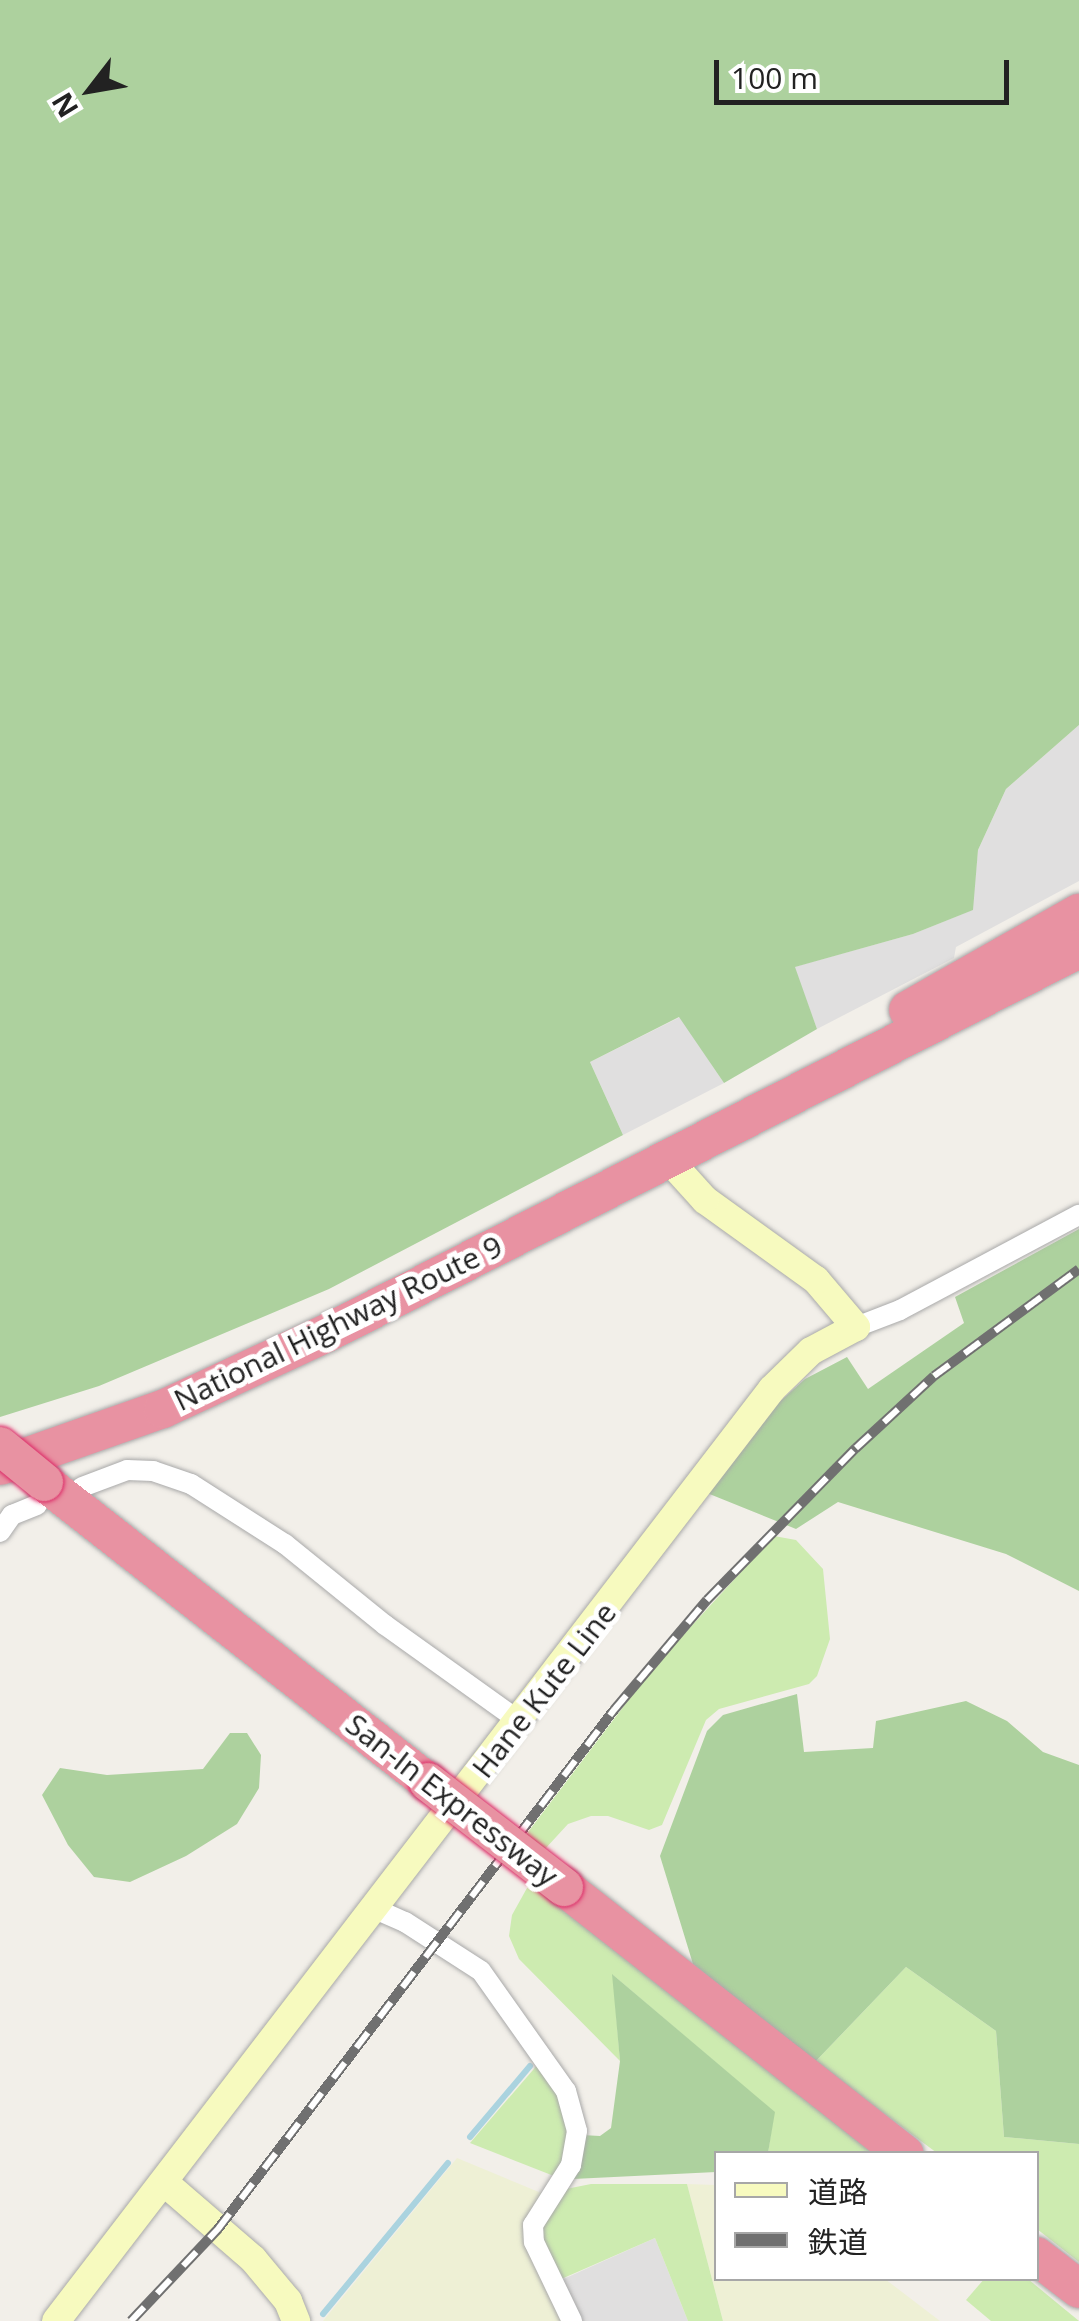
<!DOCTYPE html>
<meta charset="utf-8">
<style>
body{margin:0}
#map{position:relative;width:1079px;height:2321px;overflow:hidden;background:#f2efe9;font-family:"Open Sans","Noto Sans JP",sans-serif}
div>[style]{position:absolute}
.residential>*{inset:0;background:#e0dfdf}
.farmland>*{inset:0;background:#eef0d5}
.grass>*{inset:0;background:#cdebb0}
.forest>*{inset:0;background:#add19e}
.stream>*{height:6px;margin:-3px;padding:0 3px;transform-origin:3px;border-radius:3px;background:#aad3df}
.roads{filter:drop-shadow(0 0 2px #a9a9a9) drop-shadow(0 0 2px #a9a9a9)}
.street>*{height:20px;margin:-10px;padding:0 10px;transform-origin:10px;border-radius:10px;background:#fff}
.secondary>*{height:28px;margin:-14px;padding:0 14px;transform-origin:14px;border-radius:14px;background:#f7fabf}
.highway>*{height:38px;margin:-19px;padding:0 19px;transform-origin:19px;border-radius:19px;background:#e892a2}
.rail>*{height:10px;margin-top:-5px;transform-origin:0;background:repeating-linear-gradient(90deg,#fff 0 19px,#707070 0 38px);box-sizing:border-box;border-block:2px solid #707070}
.bridges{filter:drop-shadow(0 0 2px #dc2a67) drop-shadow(0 0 2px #dc2a67)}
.highway-bridge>*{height:38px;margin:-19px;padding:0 19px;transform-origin:19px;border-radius:19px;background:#e892a2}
span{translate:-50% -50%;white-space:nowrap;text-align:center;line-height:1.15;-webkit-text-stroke:10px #fff;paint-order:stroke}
.street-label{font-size:30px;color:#222}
.legend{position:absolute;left:714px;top:2151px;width:325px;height:130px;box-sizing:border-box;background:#fff;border:2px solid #a7a7a7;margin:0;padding:12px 18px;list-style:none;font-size:30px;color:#222}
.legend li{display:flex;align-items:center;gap:20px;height:50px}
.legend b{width:50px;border:2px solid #a7a7a7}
.north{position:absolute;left:40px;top:40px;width:100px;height:100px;-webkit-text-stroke:8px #fff;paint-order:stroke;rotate:239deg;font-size:28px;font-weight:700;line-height:40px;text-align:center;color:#222}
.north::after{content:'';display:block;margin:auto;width:35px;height:45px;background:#222;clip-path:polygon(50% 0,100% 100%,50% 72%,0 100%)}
.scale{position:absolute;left:714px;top:60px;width:295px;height:45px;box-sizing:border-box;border:5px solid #222;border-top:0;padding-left:12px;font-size:30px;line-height:35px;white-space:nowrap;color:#222;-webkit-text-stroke:8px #fff;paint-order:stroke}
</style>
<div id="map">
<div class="residential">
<div style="clip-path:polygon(1079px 725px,1079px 881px,956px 947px,954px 958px,817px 1029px,794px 967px,913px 934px,972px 910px,978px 850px,1006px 789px)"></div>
<div style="clip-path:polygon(680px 1017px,724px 1083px,623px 1135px,590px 1062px)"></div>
<div style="clip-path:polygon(655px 2238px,688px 2321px,579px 2321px,559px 2281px)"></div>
</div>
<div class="farmland">
<div style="clip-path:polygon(457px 2158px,546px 2195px,567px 2321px,323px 2321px)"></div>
<div style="clip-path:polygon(687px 2184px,716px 2185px,716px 2278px,885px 2279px,940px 2321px,723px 2321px)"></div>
</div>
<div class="grass">
<div style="clip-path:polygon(774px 1536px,796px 1540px,823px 1569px,830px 1639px,817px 1676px,809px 1684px,719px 1709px,706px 1720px,662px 1825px,649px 1830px,608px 1816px,591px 1816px,568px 1824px,545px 1849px,525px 1836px,652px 1669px)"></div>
<div style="clip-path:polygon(532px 1879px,873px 2153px,768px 2153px,774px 2112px,613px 1975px,620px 2061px,519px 1959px,509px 1936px,512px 1915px)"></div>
<div style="clip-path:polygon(906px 1967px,996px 2031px,1004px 2137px,1079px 2144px,1079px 2262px,1037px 2229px,1036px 2154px,937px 2153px,815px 2062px)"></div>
<div style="clip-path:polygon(539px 2063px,570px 2115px,559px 2178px,470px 2143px)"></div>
<div style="clip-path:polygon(591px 2184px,687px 2184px,723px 2321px,688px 2321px,655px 2238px,559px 2280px,538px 2236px,554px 2200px,566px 2189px)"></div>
<div style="clip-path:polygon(985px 2278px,1028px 2279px,1079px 2321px,991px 2321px,966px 2300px)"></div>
</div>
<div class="forest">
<div style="clip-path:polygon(0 0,1079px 0,1079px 725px,1006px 789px,978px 850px,973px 910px,913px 934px,795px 967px,817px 1029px,724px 1083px,679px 1017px,590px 1062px,623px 1135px,329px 1289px,99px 1386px,0 1417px)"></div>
<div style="clip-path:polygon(1079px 1229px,1079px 1591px,1006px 1554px,838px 1502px,796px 1529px,707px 1493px,754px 1425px,805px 1379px,847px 1357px,868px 1389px,964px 1323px,955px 1297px)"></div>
<div style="clip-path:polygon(797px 1694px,804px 1752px,873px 1748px,876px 1721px,966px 1701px,1007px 1721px,1043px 1752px,1079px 1765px,1079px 2144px,1004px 2137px,996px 2031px,906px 1967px,815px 2062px,693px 1964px,660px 1856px,707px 1731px,723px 1715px)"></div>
<div style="clip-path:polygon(230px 1733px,247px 1733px,261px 1755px,259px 1788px,237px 1824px,186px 1856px,130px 1882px,94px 1877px,68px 1845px,42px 1795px,60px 1768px,107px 1775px,203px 1769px)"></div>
<div style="clip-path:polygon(612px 1974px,775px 2112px,768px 2153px,716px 2154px,716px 2172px,573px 2179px,582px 2135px,600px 2136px,611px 2128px,620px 2061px)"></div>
</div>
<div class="stream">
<div style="left:470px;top:2137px;width:93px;rotate:-49.8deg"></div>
<div style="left:323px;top:2314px;width:196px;rotate:-50.4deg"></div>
</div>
<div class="roads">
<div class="street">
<div style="left:856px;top:1327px;width:47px;rotate:-21.1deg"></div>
<div style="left:900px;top:1310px;width:203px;rotate:-28deg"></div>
<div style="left:82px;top:1487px;width:48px;rotate:-20.7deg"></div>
<div style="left:127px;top:1470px;width:26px;rotate:2deg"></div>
<div style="left:153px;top:1471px;width:40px;rotate:18.9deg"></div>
<div style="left:191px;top:1484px;width:112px;rotate:32.6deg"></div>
<div style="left:285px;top:1544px;width:129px;rotate:39deg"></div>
<div style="left:385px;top:1625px;width:165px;rotate:35.6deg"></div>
<div style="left:0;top:1532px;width:21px;rotate:-55deg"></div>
<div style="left:12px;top:1515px;width:27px;rotate:-22deg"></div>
<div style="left:373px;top:1908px;width:35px;rotate:24deg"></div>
<div style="left:405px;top:1922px;width:90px;rotate:32.8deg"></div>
<div style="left:481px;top:1971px;width:147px;rotate:54.7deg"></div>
<div style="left:566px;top:2091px;width:41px;rotate:74.6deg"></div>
<div style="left:577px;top:2131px;width:35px;rotate:100deg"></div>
<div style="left:571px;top:2165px;width:71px;rotate:122.3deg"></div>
<div style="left:533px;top:2225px;width:17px;rotate:87deg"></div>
<div style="left:534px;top:2242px;width:88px;rotate:64.3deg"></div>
</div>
<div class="secondary">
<div style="left:165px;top:2183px;width:116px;rotate:40.8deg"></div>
<div style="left:253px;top:2259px;width:55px;rotate:50.2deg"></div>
<div style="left:288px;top:2301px;width:22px;rotate:68deg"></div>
<div style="left:56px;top:2321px;width:1175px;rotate:-52.47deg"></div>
<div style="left:772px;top:1389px;width:54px;rotate:-44.3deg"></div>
<div style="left:811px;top:1351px;width:51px;rotate:-28.1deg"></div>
<div style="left:856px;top:1327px;width:62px;rotate:-130.4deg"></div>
<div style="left:816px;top:1280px;width:137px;rotate:-144.2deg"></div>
<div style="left:705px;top:1200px;width:57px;rotate:-132.1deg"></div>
</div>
<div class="highway">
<div style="left:908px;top:1010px;width:197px;rotate:-29.6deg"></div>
<div style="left:0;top:1466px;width:173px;rotate:-19.3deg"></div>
<div style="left:163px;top:1409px;width:183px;rotate:-24.9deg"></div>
<div style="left:329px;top:1332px;width:842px;rotate:-27.05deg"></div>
<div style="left:44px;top:1482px;width:487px;rotate:38deg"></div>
<div style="left:564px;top:1887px;width:433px;rotate:38.1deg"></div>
<div style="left:1036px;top:2256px;width:54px;rotate:37.5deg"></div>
</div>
</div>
<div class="rail">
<div style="left:131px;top:2321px;width:127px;rotate:-46.6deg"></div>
<div style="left:218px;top:2229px;width:653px;rotate:-52.66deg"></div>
<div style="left:614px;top:1710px;width:144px;rotate:-49.8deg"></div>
<div style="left:707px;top:1600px;width:213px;rotate:-45.6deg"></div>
<div style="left:856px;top:1448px;width:106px;rotate:-42.7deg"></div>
<div style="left:934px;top:1376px;width:180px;rotate:-36.4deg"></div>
</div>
<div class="bridges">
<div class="highway-bridge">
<div style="left:0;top:1446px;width:57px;rotate:39.3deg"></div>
<div style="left:428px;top:1782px;width:172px;rotate:37.7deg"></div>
</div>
</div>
<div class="street-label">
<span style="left:338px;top:1323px;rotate:-26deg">National Highway Route 9</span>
<span style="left:544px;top:1690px;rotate:-52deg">Hane Kute Line</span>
<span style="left:452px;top:1800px;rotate:38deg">San-In Expressway</span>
</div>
<ul class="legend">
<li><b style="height:12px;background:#f7fabf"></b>道路</li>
<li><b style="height:12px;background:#707070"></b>鉄道</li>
</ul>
<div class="north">N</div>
<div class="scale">100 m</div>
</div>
